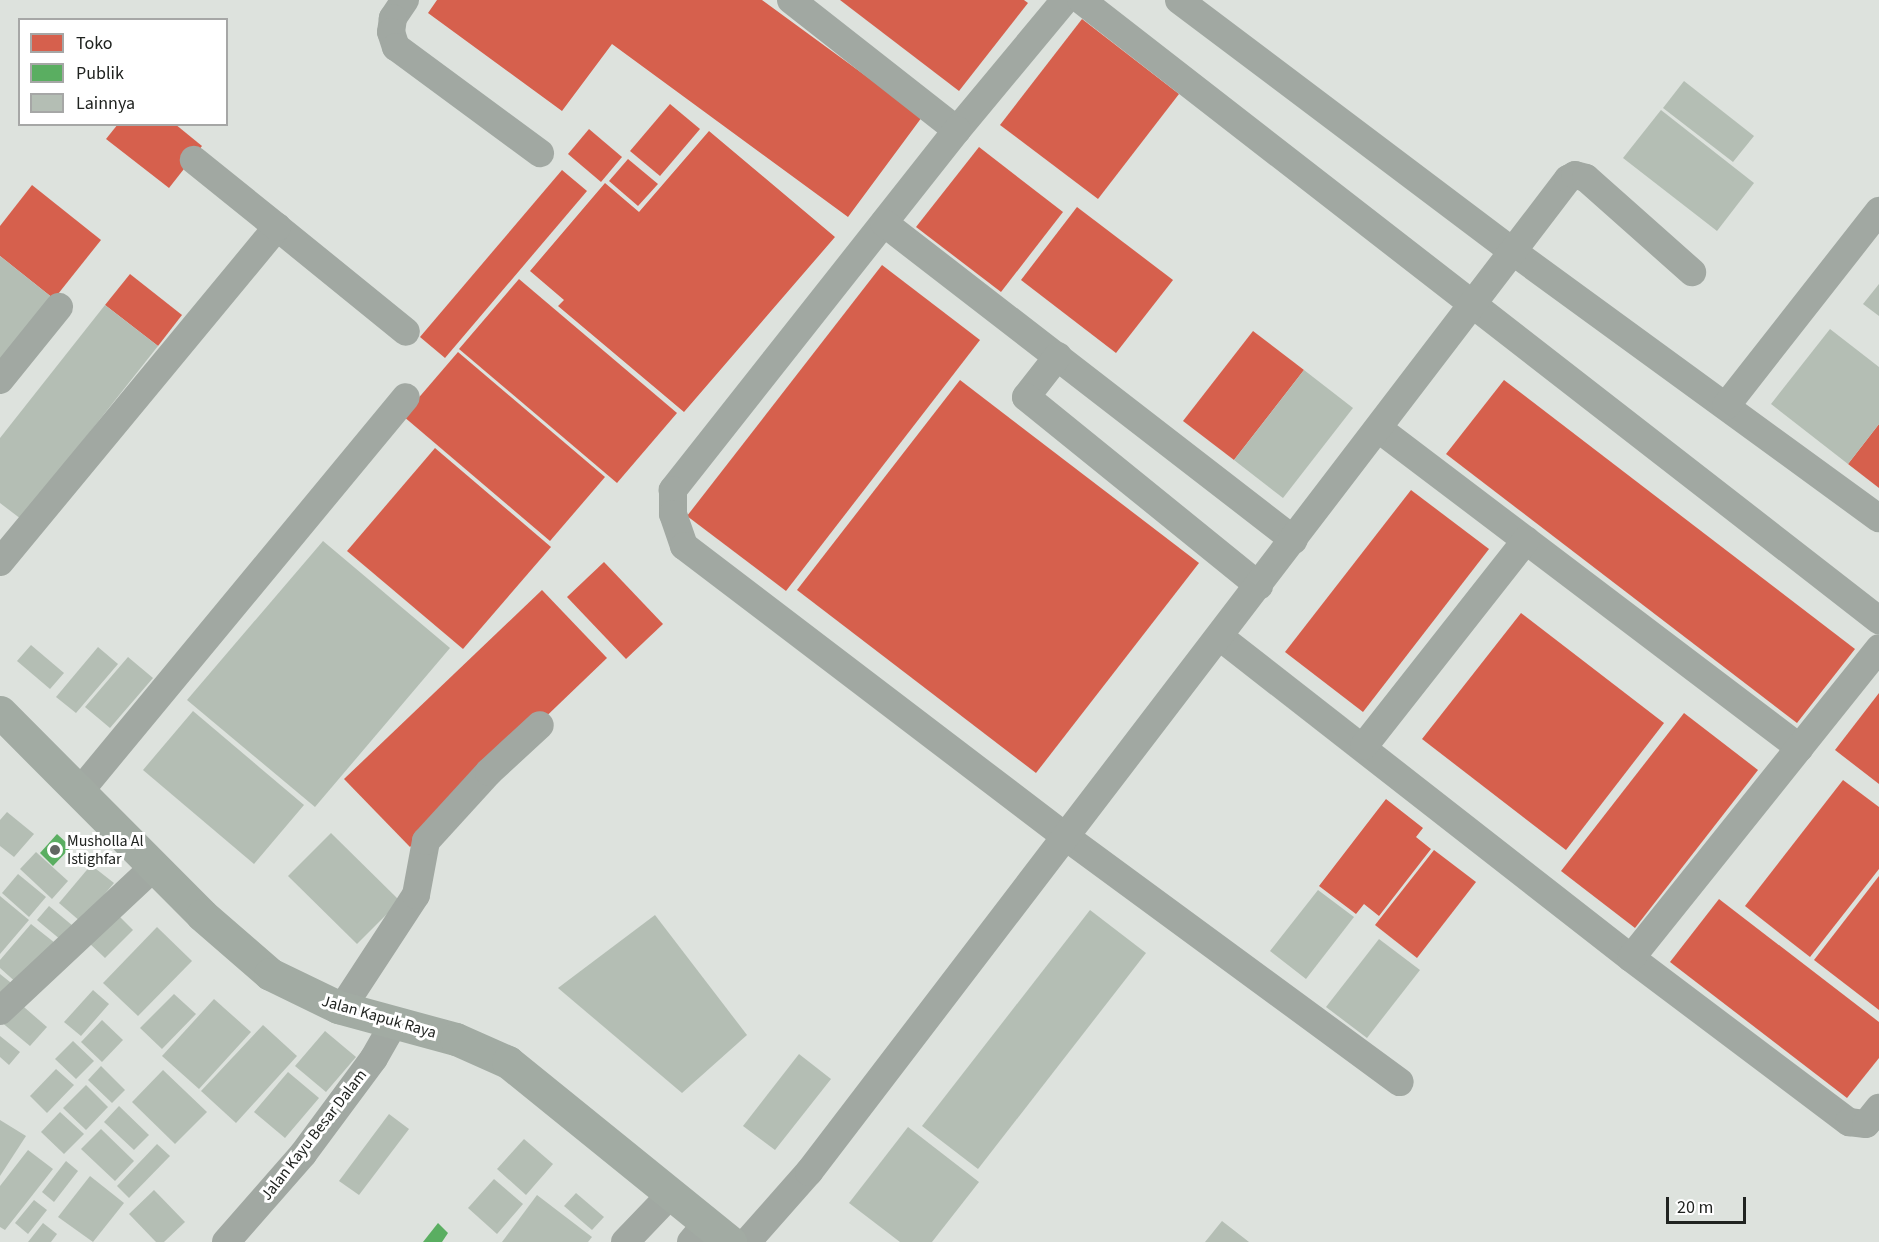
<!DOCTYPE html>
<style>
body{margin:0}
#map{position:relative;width:1879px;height:1242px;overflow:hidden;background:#dde2dd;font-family:"Source Sans 3",sans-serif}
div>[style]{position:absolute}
.shops>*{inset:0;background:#d6604d}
.public>*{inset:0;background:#5aae61}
.building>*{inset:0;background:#b4beb4}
.minor>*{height:28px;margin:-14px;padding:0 14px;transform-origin:14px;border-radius:14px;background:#a1a8a2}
.major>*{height:33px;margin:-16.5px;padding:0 16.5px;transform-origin:16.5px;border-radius:16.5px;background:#a2aba3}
.dots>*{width:16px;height:16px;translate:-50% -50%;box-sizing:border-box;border:3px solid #fff;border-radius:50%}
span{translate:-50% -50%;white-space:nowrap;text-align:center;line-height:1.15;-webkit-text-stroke:6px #fff;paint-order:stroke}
.poi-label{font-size:16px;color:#202320}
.left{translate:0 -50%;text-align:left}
.street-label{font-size:16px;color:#202320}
.legend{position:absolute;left:18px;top:18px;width:210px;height:108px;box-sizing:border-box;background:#fff;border:2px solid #a6a7a6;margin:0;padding:8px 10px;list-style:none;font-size:18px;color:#202320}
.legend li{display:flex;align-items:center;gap:12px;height:30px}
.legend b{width:30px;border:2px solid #a6a7a6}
.scale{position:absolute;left:1666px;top:1197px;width:80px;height:27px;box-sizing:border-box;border:3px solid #202320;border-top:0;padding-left:8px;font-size:18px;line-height:21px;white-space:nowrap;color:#202320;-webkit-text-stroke:4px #fff;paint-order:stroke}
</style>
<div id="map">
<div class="shops">
<div style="clip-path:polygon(437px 0,762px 0,922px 117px,848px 217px,612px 44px,562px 111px,428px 13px)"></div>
<div style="clip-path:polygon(840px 0,1024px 0,1028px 3px,959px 91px)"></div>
<div style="clip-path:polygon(1082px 19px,1179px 94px,1098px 199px,1000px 125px)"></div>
<div style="clip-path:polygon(670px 104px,700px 129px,660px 176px,630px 151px)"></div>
<div style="clip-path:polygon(118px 124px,175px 124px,202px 146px,169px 188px,106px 139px)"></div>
<div style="clip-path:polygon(589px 129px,622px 157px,601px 182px,568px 154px)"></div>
<div style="clip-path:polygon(709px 131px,835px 237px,684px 412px,558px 306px,564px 300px,530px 271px,605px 183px,639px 212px)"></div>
<div style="clip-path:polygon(979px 147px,1063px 212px,1001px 292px,916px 227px)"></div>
<div style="clip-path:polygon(628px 159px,658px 184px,638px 206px,609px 181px)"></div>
<div style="clip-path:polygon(562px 170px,587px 191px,445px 358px,420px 337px)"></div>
<div style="clip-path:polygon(32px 185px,101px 240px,54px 299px,0 256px,0 226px)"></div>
<div style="clip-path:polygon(1077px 207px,1173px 280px,1116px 353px,1021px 280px)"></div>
<div style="clip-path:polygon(882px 265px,980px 340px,786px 591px,687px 516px)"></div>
<div style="clip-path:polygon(130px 274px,182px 315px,158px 346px,105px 305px)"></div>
<div style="clip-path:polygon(519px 279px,677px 413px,617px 483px,459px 349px)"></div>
<div style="clip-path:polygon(1253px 331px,1304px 370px,1234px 460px,1183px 421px)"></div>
<div style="clip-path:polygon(458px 352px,605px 477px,550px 541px,403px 416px)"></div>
<div style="clip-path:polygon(960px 380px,1199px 563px,1036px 773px,797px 590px)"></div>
<div style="clip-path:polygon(1504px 380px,1855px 649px,1797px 723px,1446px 454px)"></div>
<div style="clip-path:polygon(1879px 424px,1879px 488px,1848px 464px)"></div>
<div style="clip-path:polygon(435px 448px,551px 547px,463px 649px,347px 551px)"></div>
<div style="clip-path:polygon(1411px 490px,1489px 549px,1363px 712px,1285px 652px)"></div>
<div style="clip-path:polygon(604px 562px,663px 624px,626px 659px,567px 597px)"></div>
<div style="clip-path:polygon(542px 590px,607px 658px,410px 847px,344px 779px)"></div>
<div style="clip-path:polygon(1521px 613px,1664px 723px,1566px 850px,1422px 739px)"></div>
<div style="clip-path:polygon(1879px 693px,1879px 784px,1835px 750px)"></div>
<div style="clip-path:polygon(1684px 713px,1758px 770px,1635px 928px,1561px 871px)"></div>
<div style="clip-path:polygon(1843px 780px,1879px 807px,1879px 869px,1810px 957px,1745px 906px)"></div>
<div style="clip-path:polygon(1386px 799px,1423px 828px,1416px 837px,1431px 849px,1379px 916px,1364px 904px,1356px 914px,1319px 886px)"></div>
<div style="clip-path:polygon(1434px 850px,1476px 882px,1417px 958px,1375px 925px)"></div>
<div style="clip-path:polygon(1879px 876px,1879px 1010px,1814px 960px)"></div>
<div style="clip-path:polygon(1719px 899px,1879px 1022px,1879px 1058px,1847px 1098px,1670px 962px)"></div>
</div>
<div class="public">
<div style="clip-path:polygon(57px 834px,71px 847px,53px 866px,40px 853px)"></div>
<div style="clip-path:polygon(438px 1223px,448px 1233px,442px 1242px,423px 1242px)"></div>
</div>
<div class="building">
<div style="clip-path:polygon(1684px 81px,1754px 136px,1733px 162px,1663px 108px)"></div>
<div style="clip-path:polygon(1661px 110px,1754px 183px,1717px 231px,1623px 158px)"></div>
<div style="clip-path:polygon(0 256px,54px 299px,0 367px)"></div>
<div style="clip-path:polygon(1879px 284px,1879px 316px,1863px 304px)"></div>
<div style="clip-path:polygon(105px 305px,158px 346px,21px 519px,0 503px,0 438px)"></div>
<div style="clip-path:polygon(1830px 329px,1879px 367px,1879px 424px,1848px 464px,1771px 404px)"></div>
<div style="clip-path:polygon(1304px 370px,1353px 408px,1283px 498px,1234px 460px)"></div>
<div style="clip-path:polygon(323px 541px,450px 648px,315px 807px,187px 700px)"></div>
<div style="clip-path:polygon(31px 645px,64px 673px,50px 689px,17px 661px)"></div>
<div style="clip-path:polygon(98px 647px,118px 664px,76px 713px,56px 697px)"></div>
<div style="clip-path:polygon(128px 657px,153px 678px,110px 728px,85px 707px)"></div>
<div style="clip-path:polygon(193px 711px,304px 805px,254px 864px,143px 770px)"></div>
<div style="clip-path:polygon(7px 812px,34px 834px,14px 857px,0 846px,0 820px)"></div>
<div style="clip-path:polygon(331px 833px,400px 901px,357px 944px,288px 876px)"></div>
<div style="clip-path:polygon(36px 852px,68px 881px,52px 899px,20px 869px)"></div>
<div style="clip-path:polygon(91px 865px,114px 883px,81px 922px,59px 903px)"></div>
<div style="clip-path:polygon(18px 874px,46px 897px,29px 917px,2px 893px)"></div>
<div style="clip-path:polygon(1318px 890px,1354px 917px,1306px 979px,1270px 951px)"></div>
<div style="clip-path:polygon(0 896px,29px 920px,0 954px)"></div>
<div style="clip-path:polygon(49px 906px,73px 926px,61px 940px,37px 920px)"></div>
<div style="clip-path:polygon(1090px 910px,1146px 953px,978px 1169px,922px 1126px)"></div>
<div style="clip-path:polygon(116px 913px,133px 930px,105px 958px,88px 942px)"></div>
<div style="clip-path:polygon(655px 915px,747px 1035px,682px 1093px,558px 988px)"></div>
<div style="clip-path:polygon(31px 924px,55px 943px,19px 985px,0 968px,0 960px)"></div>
<div style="clip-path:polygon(157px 927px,192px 961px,138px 1016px,103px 983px)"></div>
<div style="clip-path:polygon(1379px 939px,1420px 970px,1367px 1038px,1326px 1007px)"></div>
<div style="clip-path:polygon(0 974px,15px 986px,0 1004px)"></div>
<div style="clip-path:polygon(93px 990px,109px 1004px,81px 1036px,64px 1022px)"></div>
<div style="clip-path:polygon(174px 994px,196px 1014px,162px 1049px,140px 1028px)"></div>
<div style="clip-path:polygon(214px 999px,251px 1032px,199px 1089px,162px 1056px)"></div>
<div style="clip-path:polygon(17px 1001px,47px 1027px,30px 1046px,0 1021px)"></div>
<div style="clip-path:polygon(102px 1020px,123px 1040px,102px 1062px,81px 1042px)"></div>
<div style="clip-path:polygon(263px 1025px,297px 1056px,236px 1123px,201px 1091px)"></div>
<div style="clip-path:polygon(325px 1031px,356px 1057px,326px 1092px,295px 1066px)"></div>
<div style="clip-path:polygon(0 1036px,20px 1052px,9px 1065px,0 1057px)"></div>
<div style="clip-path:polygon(73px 1041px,94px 1061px,76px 1079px,55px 1059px)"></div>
<div style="clip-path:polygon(799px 1054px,831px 1079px,775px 1150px,743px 1126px)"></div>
<div style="clip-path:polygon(101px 1066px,125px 1090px,112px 1103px,88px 1080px)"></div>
<div style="clip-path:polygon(56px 1069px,74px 1085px,47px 1113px,30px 1096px)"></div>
<div style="clip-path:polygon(163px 1070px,207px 1112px,175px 1144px,132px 1102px)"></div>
<div style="clip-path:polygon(288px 1072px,319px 1098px,285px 1138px,254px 1112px)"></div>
<div style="clip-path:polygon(86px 1085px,108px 1107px,86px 1130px,63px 1108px)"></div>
<div style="clip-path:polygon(119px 1106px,149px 1135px,134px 1150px,104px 1122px)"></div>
<div style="clip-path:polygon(60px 1112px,84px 1134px,64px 1154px,41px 1132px)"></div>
<div style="clip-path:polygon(389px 1114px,409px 1129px,359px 1195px,339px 1181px)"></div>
<div style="clip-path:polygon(0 1120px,26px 1136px,0 1176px)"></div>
<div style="clip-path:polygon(908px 1127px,979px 1182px,932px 1242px,900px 1242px,849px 1203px)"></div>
<div style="clip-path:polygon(101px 1129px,134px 1161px,115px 1181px,81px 1149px)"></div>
<div style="clip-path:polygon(524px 1139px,553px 1164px,526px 1195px,497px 1169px)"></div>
<div style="clip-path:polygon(157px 1144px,170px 1156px,129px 1198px,117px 1186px)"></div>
<div style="clip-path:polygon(28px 1150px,53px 1169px,5px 1230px,0 1227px,0 1186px)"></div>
<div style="clip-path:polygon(66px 1161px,78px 1171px,54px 1202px,42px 1192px)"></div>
<div style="clip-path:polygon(90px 1176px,124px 1203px,93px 1242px,58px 1217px)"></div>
<div style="clip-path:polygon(494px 1179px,523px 1204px,497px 1234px,468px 1208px)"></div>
<div style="clip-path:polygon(154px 1190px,185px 1222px,164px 1242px,156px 1242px,129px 1214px)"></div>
<div style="clip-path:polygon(576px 1193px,604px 1217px,592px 1230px,564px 1206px)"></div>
<div style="clip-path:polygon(537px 1195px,592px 1237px,588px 1242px,502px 1242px)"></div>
<div style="clip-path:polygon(34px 1200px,47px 1210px,28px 1234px,15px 1223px)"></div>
<div style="clip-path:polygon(1222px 1221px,1249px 1242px,1205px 1242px)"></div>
<div style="clip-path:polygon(43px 1223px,57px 1234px,51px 1242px,28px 1242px)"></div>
</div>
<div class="minor">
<div style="left:405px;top:0;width:22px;rotate:124deg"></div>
<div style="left:393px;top:18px;width:14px;rotate:98deg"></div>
<div style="left:391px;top:32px;width:16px;rotate:72deg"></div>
<div style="left:396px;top:47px;width:179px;rotate:36.4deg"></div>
<div style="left:791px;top:0;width:211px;rotate:38.1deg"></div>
<div style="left:1065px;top:0;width:169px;rotate:129.7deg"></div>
<div style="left:957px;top:130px;width:459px;rotate:128.3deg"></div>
<div style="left:673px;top:490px;width:24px;rotate:90deg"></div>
<div style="left:673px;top:514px;width:34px;rotate:71deg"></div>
<div style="left:684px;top:546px;width:480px;rotate:37.3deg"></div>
<div style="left:1066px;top:837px;width:414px;rotate:36.3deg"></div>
<div style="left:1081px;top:0;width:1011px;rotate:37.85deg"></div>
<div style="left:1179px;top:0;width:421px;rotate:37deg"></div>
<div style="left:1515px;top:253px;width:450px;rotate:36.1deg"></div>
<div style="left:884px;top:223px;width:518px;rotate:37.71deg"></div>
<div style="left:277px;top:227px;width:166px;rotate:39.1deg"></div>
<div style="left:1058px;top:356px;width:52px;rotate:128deg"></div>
<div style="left:1026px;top:397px;width:300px;rotate:39deg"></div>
<div style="left:0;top:380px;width:94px;rotate:-51.1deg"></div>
<div style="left:1726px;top:406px;width:248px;rotate:-51.9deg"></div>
<div style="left:1379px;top:429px;width:528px;rotate:37.15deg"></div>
<div style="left:0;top:562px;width:435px;rotate:-50.4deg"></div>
<div style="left:277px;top:227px;width:107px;rotate:-141.1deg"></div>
<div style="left:1220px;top:637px;width:521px;rotate:37.99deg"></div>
<div style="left:1631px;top:958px;width:273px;rotate:37deg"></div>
<div style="left:1849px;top:1122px;width:17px;rotate:7deg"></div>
<div style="left:1866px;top:1124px;width:21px;rotate:-51deg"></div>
<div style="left:1364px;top:746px;width:262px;rotate:-51.8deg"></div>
<div style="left:80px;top:791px;width:511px;rotate:-50.4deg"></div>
<div style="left:1631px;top:958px;width:397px;rotate:-51.3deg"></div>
<div style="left:342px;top:1008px;width:135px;rotate:-56.8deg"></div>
<div style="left:416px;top:895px;width:55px;rotate:-79.5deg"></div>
<div style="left:426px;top:841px;width:93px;rotate:-47.6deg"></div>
<div style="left:489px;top:772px;width:69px;rotate:-42.7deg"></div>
<div style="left:0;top:1011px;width:211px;rotate:-43.1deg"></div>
<div style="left:226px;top:1242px;width:117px;rotate:-48.8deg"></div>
<div style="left:303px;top:1154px;width:119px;rotate:-53.5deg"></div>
<div style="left:374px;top:1058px;width:40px;rotate:-60.3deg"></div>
<div style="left:625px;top:1242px;width:66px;rotate:-46.2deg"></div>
<div style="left:691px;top:1242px;width:25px;rotate:-50deg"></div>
<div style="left:747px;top:1242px;width:94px;rotate:-48.5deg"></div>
<div style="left:809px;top:1172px;width:1250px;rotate:-52.61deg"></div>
<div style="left:1568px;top:179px;width:8px;rotate:-30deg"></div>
<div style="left:1575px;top:175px;width:11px;rotate:15deg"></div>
<div style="left:1586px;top:178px;width:142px;rotate:41.6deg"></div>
</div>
<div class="major">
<div style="left:0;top:712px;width:286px;rotate:45.1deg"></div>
<div style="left:202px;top:915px;width:90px;rotate:40.9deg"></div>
<div style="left:270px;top:974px;width:76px;rotate:25.9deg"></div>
<div style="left:338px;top:1007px;width:122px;rotate:15.2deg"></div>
<div style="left:456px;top:1039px;width:57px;rotate:23.9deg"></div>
<div style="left:508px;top:1062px;width:286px;rotate:39deg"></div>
</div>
<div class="dots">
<div style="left:55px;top:850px;background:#626662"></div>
</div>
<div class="poi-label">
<span class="left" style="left:67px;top:850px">Musholla Al<br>Istighfar</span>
</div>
<div class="street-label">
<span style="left:379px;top:1017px;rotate:16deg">Jalan Kapuk Raya</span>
<span style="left:314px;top:1135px;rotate:-52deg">Jalan Kayu Besar Dalam</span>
</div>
<ul class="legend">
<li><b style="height:16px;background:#d6604d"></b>Toko</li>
<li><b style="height:16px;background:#5aae61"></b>Publik</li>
<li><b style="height:16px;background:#b4beb4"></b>Lainnya</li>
</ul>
<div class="scale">20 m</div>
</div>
